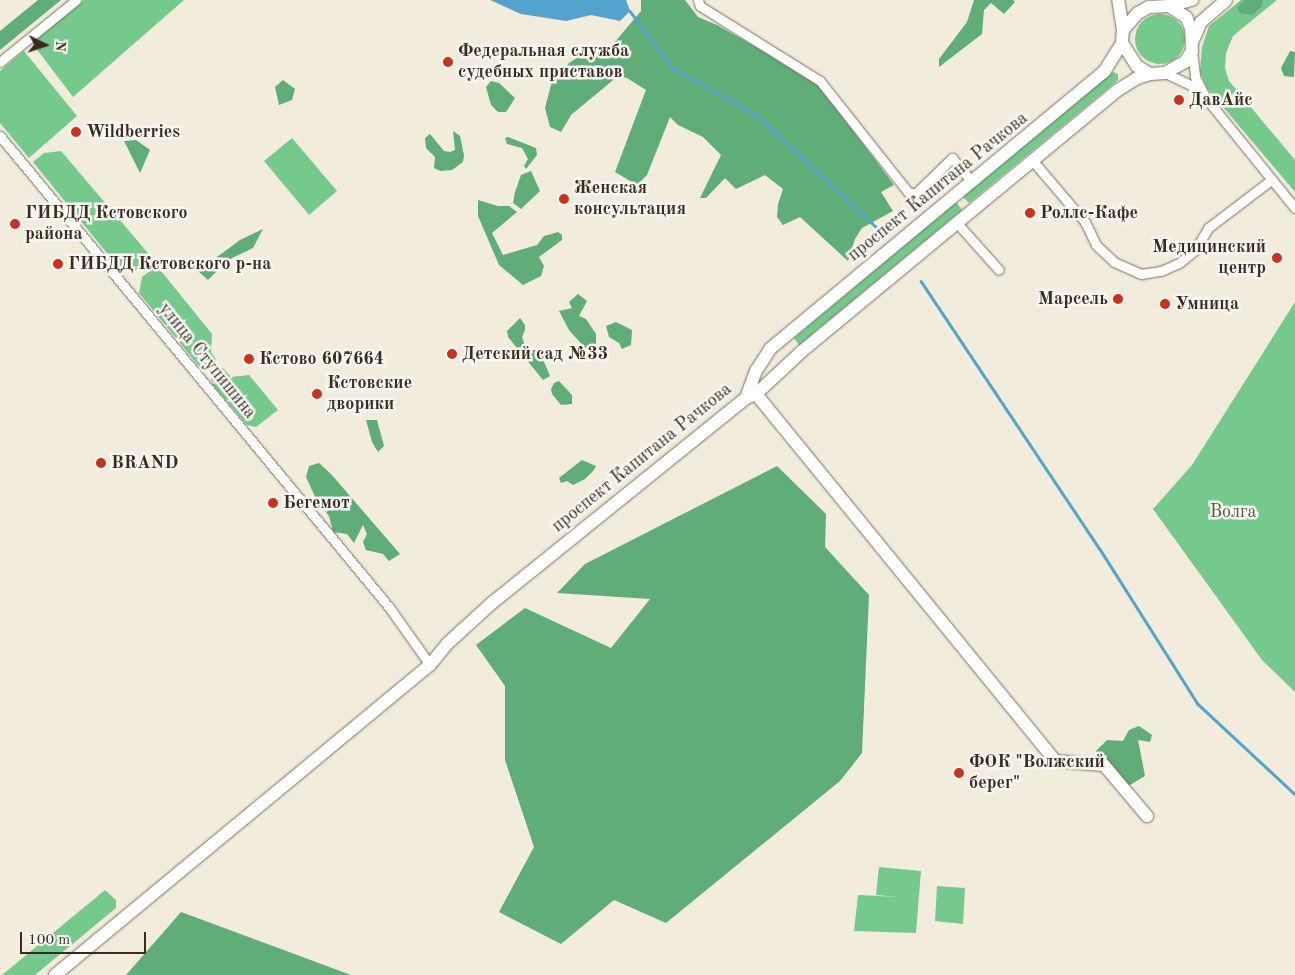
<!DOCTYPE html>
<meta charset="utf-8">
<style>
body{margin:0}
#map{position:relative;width:1295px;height:975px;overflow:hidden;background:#f1ecdb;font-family:"Old Standard TT",serif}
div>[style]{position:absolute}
.green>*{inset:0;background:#76c98c}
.round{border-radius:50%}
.forest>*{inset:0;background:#60ad78}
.water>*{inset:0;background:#54a3ce}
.stream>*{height:2.5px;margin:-1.25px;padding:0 1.25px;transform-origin:1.25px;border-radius:1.25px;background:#54a3ce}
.roads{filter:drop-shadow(0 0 1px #7b6e60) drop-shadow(0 0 1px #7b6e60)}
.street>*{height:9px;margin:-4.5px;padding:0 4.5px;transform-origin:4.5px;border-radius:4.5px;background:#fff}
.secondary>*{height:12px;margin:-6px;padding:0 6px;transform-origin:6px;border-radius:6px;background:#fff}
.dots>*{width:14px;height:14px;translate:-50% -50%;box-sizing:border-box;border:2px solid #f6f6f2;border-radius:50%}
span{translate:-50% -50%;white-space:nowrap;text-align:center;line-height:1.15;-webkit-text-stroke:5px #f6f6f2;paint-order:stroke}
.poi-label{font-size:18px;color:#3b2a1e;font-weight:700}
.left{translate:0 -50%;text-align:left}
.right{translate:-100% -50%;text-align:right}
.street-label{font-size:18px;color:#3b2a1e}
.park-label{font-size:18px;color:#4d5a3f}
.north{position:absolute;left:20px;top:20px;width:50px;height:50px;-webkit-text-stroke:4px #f6f6f2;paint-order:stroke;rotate:94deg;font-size:14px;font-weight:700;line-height:20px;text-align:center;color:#3b2a1e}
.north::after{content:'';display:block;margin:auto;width:18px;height:22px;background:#3b2a1e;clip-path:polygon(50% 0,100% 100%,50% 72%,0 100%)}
.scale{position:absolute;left:20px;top:932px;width:126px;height:22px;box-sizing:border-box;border:2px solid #3b2a1e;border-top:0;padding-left:6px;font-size:15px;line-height:18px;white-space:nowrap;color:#3b2a1e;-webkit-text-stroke:4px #f6f6f2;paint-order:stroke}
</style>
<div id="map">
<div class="green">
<div style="clip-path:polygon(84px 0,184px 0,73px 97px,32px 43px)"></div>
<div style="clip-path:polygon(1241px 0,1277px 0,1233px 36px,1226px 53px,1225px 68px,1229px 81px,1295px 160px,1295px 192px,1207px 88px,1200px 72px,1202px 47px,1209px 26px)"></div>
<div class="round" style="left:1135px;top:14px;width:50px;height:50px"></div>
<div style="clip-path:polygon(24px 51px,77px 116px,29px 158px,0 123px,0 71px)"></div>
<div style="clip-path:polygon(1113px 72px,1118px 74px,1118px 80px,969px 203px,963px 197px)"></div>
<div style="clip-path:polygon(292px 138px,337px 191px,309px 215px,264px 161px)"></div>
<div style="clip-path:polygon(61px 151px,153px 259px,139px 269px,130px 271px,119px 268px,33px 162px,44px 153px)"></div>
<div style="clip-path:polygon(956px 202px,962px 210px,799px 345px,794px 338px)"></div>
<div style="clip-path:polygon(157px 266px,212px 334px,211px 352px,216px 359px,210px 369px,202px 370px,139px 293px,142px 277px)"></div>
<div style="clip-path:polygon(1295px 302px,1295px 692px,1262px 660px,1153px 509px,1192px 465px)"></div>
<div style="clip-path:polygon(223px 368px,231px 377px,249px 375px,278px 410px,256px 427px,247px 425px,212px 384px,211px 378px,216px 371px)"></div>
<div style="clip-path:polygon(879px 867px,921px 871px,916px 933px,854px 931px,858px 895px,899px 897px,876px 895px)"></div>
<div style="clip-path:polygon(937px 886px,965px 888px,963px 924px,935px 921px)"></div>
<div style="clip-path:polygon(105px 890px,116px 900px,116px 908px,35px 975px,2px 975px)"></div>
</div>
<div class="forest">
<div style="clip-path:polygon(38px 0,61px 0,0 50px,0 31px)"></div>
<div style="clip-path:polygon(641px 0,685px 0,698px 17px,717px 25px,815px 80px,894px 185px,881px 192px,893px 211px,862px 228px,855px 239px,848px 261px,800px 217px,783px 225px,777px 217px,778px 204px,783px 189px,765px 175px,736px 189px,725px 178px,706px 198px,700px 198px,721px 155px,703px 137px,678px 125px,670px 117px,647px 175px,637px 185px,615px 172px,646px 90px,627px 78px,618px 76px,571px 115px,561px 132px,550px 127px,545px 108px,551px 85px,569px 63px,586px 52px,608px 50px,641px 11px)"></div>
<div style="clip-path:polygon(974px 0,1013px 0,1015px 2px,1004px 14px,991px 3px,984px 10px,982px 34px,939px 67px,939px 59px,967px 22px)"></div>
<div style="clip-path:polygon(1245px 0,1263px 0,1262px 6px,1253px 15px,1240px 13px,1237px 7px)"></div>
<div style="clip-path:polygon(1290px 51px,1295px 52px,1294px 77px,1284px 76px,1281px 68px)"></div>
<div style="clip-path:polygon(283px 80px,295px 89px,292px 100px,279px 105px,275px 87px)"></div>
<div style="clip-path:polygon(491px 81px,499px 83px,515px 98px,506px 112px,498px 112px,491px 105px,486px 87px)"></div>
<div style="clip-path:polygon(453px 131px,460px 136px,464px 155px,463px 162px,452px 170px,440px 171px,434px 168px,435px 157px,426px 148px,425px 138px,430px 134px,444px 151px,450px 152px,455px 150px)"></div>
<div style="clip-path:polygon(508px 137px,536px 148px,537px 155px,526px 169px,524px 166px,528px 159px,522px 148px,507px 144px,505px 138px)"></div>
<div style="clip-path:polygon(136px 140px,150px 150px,140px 173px,124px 141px)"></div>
<div style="clip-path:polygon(531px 171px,540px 191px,521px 209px,513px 203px,515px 192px,521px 175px)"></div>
<div style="clip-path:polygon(478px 200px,498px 206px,509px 206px,517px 212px,492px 233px,503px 255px,537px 245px,544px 236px,558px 232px,562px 235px,562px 240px,539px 257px,544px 266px,541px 276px,523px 285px,499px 265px,478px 216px)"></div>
<div style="clip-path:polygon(263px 229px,253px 248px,228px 260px,208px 280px,198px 271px,240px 240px)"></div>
<div style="clip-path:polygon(578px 294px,587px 301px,579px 316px,586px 319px,596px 334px,596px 344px,585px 348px,569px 330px,559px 311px,572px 308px,569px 302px)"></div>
<div style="clip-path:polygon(520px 318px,525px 325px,525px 330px,522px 337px,526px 348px,538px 351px,545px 364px,550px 376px,543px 380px,508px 337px,507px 331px)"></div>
<div style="clip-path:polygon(616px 322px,632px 330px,631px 345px,622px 349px,619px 343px,609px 337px,606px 326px)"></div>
<div style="clip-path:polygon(559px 381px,572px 395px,572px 404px,561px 405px,552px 394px,551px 389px,554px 383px)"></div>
<div style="clip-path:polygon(366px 420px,377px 420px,384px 446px,378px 452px,372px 442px)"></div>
<div style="clip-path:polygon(582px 460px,596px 466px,594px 470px,585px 479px,573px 485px,567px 481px,561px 483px,559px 478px)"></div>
<div style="clip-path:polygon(319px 463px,331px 474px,400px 554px,389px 561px,383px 554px,366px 550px,363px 542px,367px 534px,363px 525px,354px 543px,347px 534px,333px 532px,329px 516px,317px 501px,306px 477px,309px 466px)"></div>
<div style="clip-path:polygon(777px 466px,826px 514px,825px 547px,869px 595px,862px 753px,840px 781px,666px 923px,614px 900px,561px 944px,499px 912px,534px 847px,505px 760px,505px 686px,476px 645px,525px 608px,611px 648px,650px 599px,557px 593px,585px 564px)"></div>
<div style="clip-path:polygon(1139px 726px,1152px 735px,1150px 742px,1138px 740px,1145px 776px,1130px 785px,1109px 776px,1112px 765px,1103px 768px,1096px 751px,1107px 740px,1123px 741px,1129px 730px)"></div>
<div style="clip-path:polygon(181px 912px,351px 975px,126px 975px)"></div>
</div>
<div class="water">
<div style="clip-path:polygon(490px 0,626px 0,630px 11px,620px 21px,591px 15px,566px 21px,521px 14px)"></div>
</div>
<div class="stream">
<div style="left:630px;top:11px;width:71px;rotate:53.6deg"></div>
<div style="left:672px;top:68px;width:98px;rotate:29.2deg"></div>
<div style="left:758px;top:116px;width:161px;rotate:43.2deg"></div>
<div style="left:921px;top:281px;width:322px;rotate:56.3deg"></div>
<div style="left:1100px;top:549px;width:183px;rotate:57.7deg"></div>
<div style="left:1198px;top:704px;width:132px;rotate:42.9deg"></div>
</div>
<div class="roads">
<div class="street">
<div style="left:698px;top:0;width:6px;rotate:72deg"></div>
<div style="left:700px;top:6px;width:142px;rotate:32deg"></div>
<div style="left:820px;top:81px;width:142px;rotate:51.6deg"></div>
<div style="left:908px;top:192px;width:7px;rotate:16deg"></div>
<div style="left:915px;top:194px;width:52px;rotate:-44.2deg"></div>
<div style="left:952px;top:158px;width:31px;rotate:50deg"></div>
<div style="left:1192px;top:51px;width:26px;rotate:83deg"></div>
<div style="left:1195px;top:77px;width:22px;rotate:63deg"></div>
<div style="left:1205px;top:97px;width:143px;rotate:51deg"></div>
<div style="left:0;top:62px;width:98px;rotate:-39.2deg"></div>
<div style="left:1165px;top:73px;width:40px;rotate:25deg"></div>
<div style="left:0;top:136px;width:611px;rotate:50.45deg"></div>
<div style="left:389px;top:607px;width:71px;rotate:54.7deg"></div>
<div style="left:1032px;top:160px;width:82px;rotate:49.5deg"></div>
<div style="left:1085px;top:222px;width:25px;rotate:64deg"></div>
<div style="left:1096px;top:245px;width:25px;rotate:43deg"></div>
<div style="left:1114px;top:262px;width:30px;rotate:24deg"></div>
<div style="left:1141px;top:274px;width:20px;rotate:-9deg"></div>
<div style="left:1161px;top:271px;width:20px;rotate:-24deg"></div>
<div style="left:1179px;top:263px;width:21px;rotate:-39deg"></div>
<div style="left:1195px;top:250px;width:26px;rotate:-59deg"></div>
<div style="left:1208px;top:228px;width:79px;rotate:-37.3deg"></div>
<div style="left:956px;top:222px;width:64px;rotate:48.1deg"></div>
</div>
<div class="secondary">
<div style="left:1123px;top:30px;width:23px;rotate:-49deg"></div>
<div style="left:1138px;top:13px;width:13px;rotate:-29deg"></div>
<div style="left:1149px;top:7px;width:20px;rotate:-3deg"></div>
<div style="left:1169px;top:6px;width:24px;rotate:-15deg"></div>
<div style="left:1193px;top:40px;width:20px;rotate:-66deg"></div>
<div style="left:1201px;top:22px;width:33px;rotate:-41deg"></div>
<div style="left:1122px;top:43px;width:27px;rotate:57deg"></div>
<div style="left:1137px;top:66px;width:15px;rotate:32deg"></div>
<div style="left:756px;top:394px;width:473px;rotate:50.8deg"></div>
<div style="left:1055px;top:761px;width:49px;rotate:4.7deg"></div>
<div style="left:1104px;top:765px;width:67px;rotate:49.9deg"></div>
<div style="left:746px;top:398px;width:11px;rotate:-22deg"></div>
<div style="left:756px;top:394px;width:62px;rotate:-43deg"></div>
<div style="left:801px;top:352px;width:411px;rotate:-39.6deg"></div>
<div style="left:1118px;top:90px;width:22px;rotate:-32deg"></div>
<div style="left:1137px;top:78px;width:14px;rotate:-17deg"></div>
<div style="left:1150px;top:74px;width:15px;rotate:-4deg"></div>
<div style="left:1165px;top:73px;width:23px;rotate:-29deg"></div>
<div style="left:1185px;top:62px;width:13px;rotate:-58deg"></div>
<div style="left:1192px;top:51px;width:23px;rotate:-92deg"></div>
<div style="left:1191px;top:28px;width:12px;rotate:-114deg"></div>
<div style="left:1186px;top:17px;width:20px;rotate:-147deg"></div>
<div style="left:55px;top:975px;width:487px;rotate:-39.6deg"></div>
<div style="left:430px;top:665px;width:28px;rotate:-51deg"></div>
<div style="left:448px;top:643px;width:59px;rotate:-42.3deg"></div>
<div style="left:492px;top:603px;width:326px;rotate:-38.9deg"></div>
<div style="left:746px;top:398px;width:29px;rotate:-70deg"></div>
<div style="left:756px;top:371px;width:27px;rotate:-57deg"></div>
<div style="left:771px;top:348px;width:433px;rotate:-39.7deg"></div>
<div style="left:1104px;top:72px;width:34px;rotate:-58deg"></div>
<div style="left:1122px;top:43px;width:13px;rotate:-86deg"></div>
<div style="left:1123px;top:30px;width:30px;rotate:-99deg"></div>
</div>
</div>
<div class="dots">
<div style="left:448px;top:62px;background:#c8321e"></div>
<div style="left:1179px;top:100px;background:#c8321e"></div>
<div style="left:76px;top:132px;background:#c8321e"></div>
<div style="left:564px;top:199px;background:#c8321e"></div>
<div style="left:1030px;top:213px;background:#c8321e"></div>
<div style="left:15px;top:224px;background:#c8321e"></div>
<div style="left:1277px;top:258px;background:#c8321e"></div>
<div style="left:58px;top:264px;background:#c8321e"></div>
<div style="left:1118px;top:299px;background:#c8321e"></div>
<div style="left:1165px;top:304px;background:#c8321e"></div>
<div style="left:452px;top:354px;background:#c8321e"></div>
<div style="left:249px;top:359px;background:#c8321e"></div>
<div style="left:317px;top:394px;background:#c8321e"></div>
<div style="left:101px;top:463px;background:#c8321e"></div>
<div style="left:273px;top:503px;background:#c8321e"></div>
<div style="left:959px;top:773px;background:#c8321e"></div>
</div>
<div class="poi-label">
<span class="left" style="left:458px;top:62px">Федеральная служба<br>судебных приставов</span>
<span class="left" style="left:1189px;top:100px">ДавАйс</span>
<span class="left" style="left:86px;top:132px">Wildberries</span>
<span class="left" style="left:574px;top:199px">Женская<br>консультация</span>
<span class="left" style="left:1040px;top:213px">Роллс-Кафе</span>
<span class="left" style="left:25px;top:224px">ГИБДД Кстовского<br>района</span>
<span class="right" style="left:1266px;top:258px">Медицинский<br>центр</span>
<span class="left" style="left:68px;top:264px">ГИБДД Кстовского р-на</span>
<span class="right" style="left:1108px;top:299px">Марсель</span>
<span class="left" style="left:1175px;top:304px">Умница</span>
<span class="left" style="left:462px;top:354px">Детский сад №33</span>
<span class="left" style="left:259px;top:359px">Кстово 607664</span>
<span class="left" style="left:327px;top:394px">Кстовские<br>дворики</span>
<span class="left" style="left:111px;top:463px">BRAND</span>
<span class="left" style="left:283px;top:503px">Бегемот</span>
<span class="left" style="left:969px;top:773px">ФОК "Волжский<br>берег"</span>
</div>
<div class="street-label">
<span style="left:938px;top:187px;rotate:-39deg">проспект Капитана Рачкова</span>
<span style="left:207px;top:361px;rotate:51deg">улица Ступишина</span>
<span style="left:642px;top:458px;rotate:-39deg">проспект Капитана Рачкова</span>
</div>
<div class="park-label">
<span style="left:1233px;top:512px">Волга</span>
</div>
<div class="north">N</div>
<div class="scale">100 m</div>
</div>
